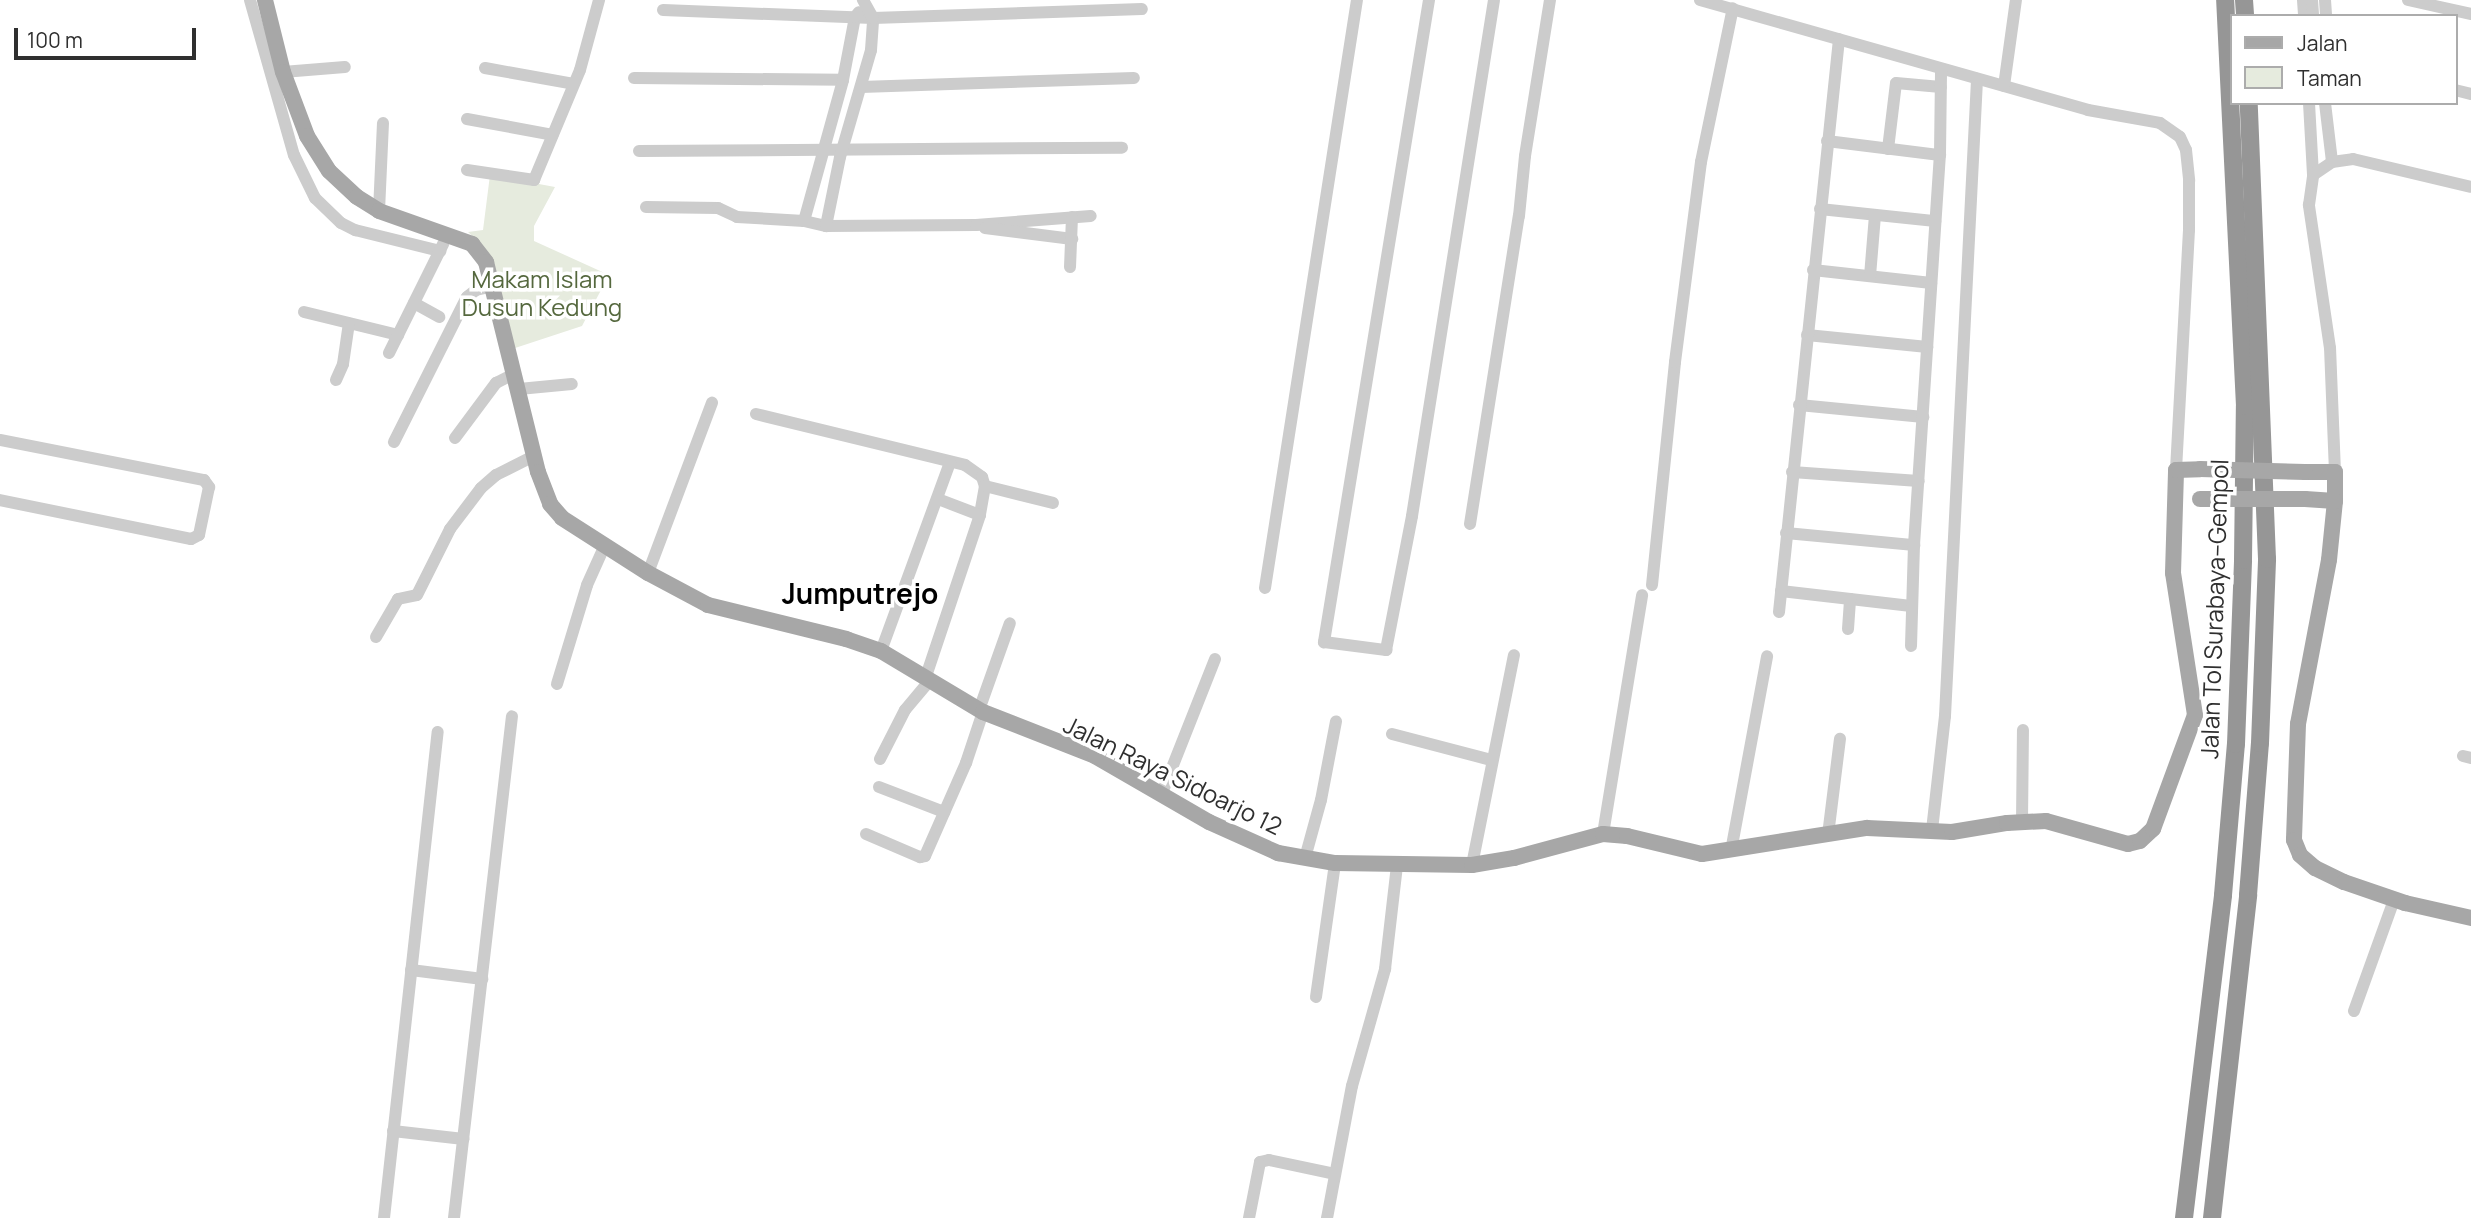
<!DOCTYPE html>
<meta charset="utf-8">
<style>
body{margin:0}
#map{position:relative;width:2471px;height:1218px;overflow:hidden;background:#fff;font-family:Manrope,sans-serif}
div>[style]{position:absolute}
.green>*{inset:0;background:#e6ebde}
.minor>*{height:12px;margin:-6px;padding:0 6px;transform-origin:6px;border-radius:6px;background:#ccc}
.major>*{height:16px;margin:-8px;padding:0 8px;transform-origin:8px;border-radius:8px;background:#a7a7a7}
.highway>*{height:18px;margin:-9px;padding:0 9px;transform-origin:9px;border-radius:9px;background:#969696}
.major-bridge>*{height:16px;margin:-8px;padding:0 8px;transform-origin:8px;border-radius:8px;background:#a7a7a7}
span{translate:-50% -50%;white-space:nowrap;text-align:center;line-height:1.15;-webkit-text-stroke:7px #fff;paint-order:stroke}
.park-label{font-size:24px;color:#55683e}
.street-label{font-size:24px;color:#2f2f2f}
.quarter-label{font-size:28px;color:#000;font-weight:700}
.legend{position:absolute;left:2230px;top:14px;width:228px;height:91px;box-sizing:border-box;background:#fff;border:2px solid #acacac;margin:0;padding:9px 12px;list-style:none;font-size:21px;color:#2f2f2f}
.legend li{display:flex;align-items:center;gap:14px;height:35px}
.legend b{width:35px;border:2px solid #acacac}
.scale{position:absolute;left:14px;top:28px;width:182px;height:32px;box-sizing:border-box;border:4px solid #2f2f2f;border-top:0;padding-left:9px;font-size:21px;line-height:24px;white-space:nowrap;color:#2f2f2f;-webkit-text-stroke:5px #fff;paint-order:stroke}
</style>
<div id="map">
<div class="green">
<div style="clip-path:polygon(490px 175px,555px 187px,534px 226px,534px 241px,609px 275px,582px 326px,509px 350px,482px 245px,468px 232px,483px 230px)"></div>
</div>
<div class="minor">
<div style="left:250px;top:0;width:161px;rotate:74.2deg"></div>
<div style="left:294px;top:155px;width:48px;rotate:64deg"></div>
<div style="left:315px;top:198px;width:36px;rotate:44deg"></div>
<div style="left:341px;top:223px;width:16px;rotate:27deg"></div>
<div style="left:355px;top:230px;width:88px;rotate:13.9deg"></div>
<div style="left:1429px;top:0;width:651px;rotate:99.29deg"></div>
<div style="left:1324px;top:642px;width:63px;rotate:7.4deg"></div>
<div style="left:1386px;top:650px;width:136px;rotate:-79deg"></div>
<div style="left:1412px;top:516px;width:522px;rotate:-80.97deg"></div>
<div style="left:1700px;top:0;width:403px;rotate:15.8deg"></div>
<div style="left:2088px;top:110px;width:73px;rotate:10.2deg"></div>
<div style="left:2160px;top:123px;width:24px;rotate:35deg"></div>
<div style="left:2180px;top:137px;width:14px;rotate:65deg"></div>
<div style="left:2186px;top:150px;width:31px;rotate:84deg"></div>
<div style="left:2189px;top:181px;width:49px;rotate:90deg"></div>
<div style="left:2189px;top:230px;width:240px;rotate:93.1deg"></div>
<div style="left:2303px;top:0;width:16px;rotate:86deg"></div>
<div style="left:2312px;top:0;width:16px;rotate:86deg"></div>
<div style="left:2325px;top:0;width:16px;rotate:86deg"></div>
<div style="left:2408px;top:0;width:65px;rotate:12.5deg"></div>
<div style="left:663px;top:10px;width:210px;rotate:2.2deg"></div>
<div style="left:873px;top:18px;width:269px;rotate:-1.9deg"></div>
<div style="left:485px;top:68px;width:90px;rotate:10.2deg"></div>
<div style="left:283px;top:72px;width:62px;rotate:-4.6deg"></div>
<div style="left:634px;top:78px;width:209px;rotate:0.5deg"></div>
<div style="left:2004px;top:86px;width:87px;rotate:-82.1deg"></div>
<div style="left:861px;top:87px;width:273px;rotate:-1.9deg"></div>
<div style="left:2455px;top:90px;width:16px;rotate:14deg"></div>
<div style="left:2309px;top:103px;width:72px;rotate:86.8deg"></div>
<div style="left:2325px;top:103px;width:59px;rotate:83.2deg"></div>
<div style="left:467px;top:119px;width:87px;rotate:10.5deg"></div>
<div style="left:1827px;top:141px;width:114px;rotate:7.1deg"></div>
<div style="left:1888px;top:149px;width:66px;rotate:-83.1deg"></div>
<div style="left:1896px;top:83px;width:45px;rotate:5.1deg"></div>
<div style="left:639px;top:151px;width:483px;rotate:-0.4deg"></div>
<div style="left:467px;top:170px;width:68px;rotate:8.5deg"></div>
<div style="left:534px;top:180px;width:119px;rotate:-67.3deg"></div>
<div style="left:580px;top:70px;width:73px;rotate:-74.8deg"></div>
<div style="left:646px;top:207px;width:72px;rotate:0.8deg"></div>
<div style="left:718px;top:208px;width:21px;rotate:25deg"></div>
<div style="left:737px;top:217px;width:67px;rotate:3.4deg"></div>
<div style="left:804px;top:221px;width:23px;rotate:13deg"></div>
<div style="left:826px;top:226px;width:150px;rotate:-0.4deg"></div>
<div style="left:976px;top:225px;width:115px;rotate:-4.5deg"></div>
<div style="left:1820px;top:209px;width:116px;rotate:6deg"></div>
<div style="left:379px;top:211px;width:88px;rotate:-87.4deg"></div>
<div style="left:804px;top:221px;width:146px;rotate:-74.5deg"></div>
<div style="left:843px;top:80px;width:64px;rotate:-79.2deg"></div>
<div style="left:855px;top:17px;width:6px;rotate:-51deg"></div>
<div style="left:826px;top:226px;width:70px;rotate:-78.5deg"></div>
<div style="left:840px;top:157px;width:111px;rotate:-73.8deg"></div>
<div style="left:871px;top:50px;width:32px;rotate:-86deg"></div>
<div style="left:873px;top:18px;width:21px;rotate:-119deg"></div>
<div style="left:985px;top:228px;width:88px;rotate:7.2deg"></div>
<div style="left:1070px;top:267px;width:50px;rotate:-87.7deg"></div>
<div style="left:1813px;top:270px;width:119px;rotate:6.3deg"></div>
<div style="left:1870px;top:276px;width:61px;rotate:-85.3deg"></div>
<div style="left:414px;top:303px;width:29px;rotate:29deg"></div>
<div style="left:304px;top:312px;width:97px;rotate:13.7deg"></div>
<div style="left:1807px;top:335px;width:121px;rotate:5.7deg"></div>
<div style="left:389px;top:353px;width:122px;rotate:-63.6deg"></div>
<div style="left:336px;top:380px;width:17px;rotate:-66deg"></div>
<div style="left:343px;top:364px;width:41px;rotate:-81.7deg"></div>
<div style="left:519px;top:389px;width:53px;rotate:-5.4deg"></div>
<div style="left:1799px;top:405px;width:125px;rotate:5.5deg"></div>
<div style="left:756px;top:414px;width:215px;rotate:13.7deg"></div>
<div style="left:965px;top:465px;width:21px;rotate:35deg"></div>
<div style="left:982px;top:477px;width:9px;rotate:72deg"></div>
<div style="left:985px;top:486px;width:29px;rotate:100deg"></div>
<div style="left:980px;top:515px;width:170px;rotate:108.5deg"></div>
<div style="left:455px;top:438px;width:69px;rotate:-53.3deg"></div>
<div style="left:496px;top:383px;width:20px;rotate:-27deg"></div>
<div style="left:0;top:440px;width:208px;rotate:11.1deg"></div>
<div style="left:204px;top:480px;width:9px;rotate:54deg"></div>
<div style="left:209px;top:487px;width:49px;rotate:101.8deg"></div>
<div style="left:199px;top:535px;width:9px;rotate:153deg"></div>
<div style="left:191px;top:539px;width:195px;rotate:-168.5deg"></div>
<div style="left:394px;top:442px;width:162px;rotate:-63.3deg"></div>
<div style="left:467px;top:297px;width:11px;rotate:-38deg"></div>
<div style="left:476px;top:290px;width:18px;rotate:-13deg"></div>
<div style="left:1792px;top:472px;width:127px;rotate:4.1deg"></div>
<div style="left:2335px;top:472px;width:124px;rotate:-92.3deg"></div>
<div style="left:2330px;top:348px;width:145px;rotate:-98.4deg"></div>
<div style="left:2309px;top:205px;width:30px;rotate:-82deg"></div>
<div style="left:2313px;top:175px;width:23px;rotate:-34deg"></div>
<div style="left:2332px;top:162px;width:21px;rotate:-8deg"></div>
<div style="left:2353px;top:159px;width:121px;rotate:13.3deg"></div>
<div style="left:985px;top:486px;width:70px;rotate:14deg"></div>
<div style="left:938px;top:499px;width:45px;rotate:20.9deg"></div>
<div style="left:1470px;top:524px;width:312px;rotate:-81deg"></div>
<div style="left:1519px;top:216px;width:60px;rotate:-84.3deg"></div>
<div style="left:1525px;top:156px;width:158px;rotate:-80.9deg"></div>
<div style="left:1786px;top:533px;width:129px;rotate:5.4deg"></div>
<div style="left:648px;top:573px;width:182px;rotate:-69.4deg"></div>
<div style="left:1652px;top:585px;width:224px;rotate:-84.1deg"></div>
<div style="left:1675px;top:362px;width:202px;rotate:-82.6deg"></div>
<div style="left:1701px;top:162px;width:157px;rotate:-78.3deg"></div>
<div style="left:1265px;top:588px;width:595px;rotate:-81.11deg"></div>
<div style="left:1781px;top:591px;width:131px;rotate:6.6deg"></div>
<div style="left:1779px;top:612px;width:576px;rotate:-84.02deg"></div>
<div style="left:1848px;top:629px;width:30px;rotate:-86deg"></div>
<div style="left:376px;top:637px;width:44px;rotate:-59.9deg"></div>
<div style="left:398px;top:599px;width:19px;rotate:-12deg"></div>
<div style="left:417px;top:595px;width:74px;rotate:-63.4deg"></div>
<div style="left:450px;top:529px;width:51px;rotate:-52.9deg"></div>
<div style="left:481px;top:488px;width:20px;rotate:-41deg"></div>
<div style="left:496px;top:475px;width:42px;rotate:-26.6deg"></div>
<div style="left:1911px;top:646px;width:101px;rotate:-88.3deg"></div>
<div style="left:1914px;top:545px;width:391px;rotate:-86.2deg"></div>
<div style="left:1940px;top:155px;width:86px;rotate:-89.3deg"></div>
<div style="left:881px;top:651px;width:201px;rotate:-69.9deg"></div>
<div style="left:557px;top:684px;width:103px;rotate:-73.1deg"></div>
<div style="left:587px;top:585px;width:44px;rotate:-65.8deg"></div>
<div style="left:979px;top:710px;width:92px;rotate:-70.4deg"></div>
<div style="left:1392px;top:734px;width:102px;rotate:14.7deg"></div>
<div style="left:2463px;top:756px;width:8px;rotate:14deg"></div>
<div style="left:880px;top:759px;width:55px;rotate:-63deg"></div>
<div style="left:905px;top:710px;width:39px;rotate:-50deg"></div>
<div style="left:879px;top:787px;width:70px;rotate:21deg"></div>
<div style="left:1162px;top:793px;width:144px;rotate:-68.4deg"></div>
<div style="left:2022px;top:822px;width:92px;rotate:-89.4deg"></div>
<div style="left:1932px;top:830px;width:115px;rotate:-83.5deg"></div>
<div style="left:1945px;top:716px;width:638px;rotate:-87.12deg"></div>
<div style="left:866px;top:834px;width:59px;rotate:23.1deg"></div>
<div style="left:920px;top:857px;width:5px;rotate:-11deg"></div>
<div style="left:925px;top:856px;width:102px;rotate:-66.2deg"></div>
<div style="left:966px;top:763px;width:54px;rotate:-71.6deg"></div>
<div style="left:1603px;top:834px;width:242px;rotate:-80.7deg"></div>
<div style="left:1828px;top:835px;width:97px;rotate:-82.9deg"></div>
<div style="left:1731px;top:851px;width:198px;rotate:-79.5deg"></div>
<div style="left:1305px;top:858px;width:60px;rotate:-74.6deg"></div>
<div style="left:1321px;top:800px;width:80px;rotate:-79.2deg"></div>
<div style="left:1472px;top:865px;width:214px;rotate:-78.7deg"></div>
<div style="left:411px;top:970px;width:72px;rotate:7.2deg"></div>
<div style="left:1316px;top:997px;width:135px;rotate:-81.9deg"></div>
<div style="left:2354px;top:1011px;width:118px;rotate:-70.2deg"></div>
<div style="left:393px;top:1131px;width:71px;rotate:6.4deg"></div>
<div style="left:384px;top:1218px;width:489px;rotate:-83.7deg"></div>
<div style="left:454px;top:1218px;width:505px;rotate:-83.41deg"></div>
<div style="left:1249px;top:1218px;width:57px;rotate:-78.9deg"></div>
<div style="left:1260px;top:1162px;width:9px;rotate:-13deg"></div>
<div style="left:1269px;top:1160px;width:67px;rotate:12deg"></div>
<div style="left:1327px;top:1218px;width:134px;rotate:-79.3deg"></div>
<div style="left:1352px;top:1086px;width:122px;rotate:-74.2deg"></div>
<div style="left:1385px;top:969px;width:104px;rotate:-83.4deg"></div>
</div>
<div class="major">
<div style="left:265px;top:0;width:74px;rotate:76deg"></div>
<div style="left:283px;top:72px;width:68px;rotate:69.4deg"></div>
<div style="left:307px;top:136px;width:41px;rotate:57.8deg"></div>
<div style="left:329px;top:171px;width:38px;rotate:43deg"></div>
<div style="left:357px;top:197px;width:26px;rotate:32deg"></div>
<div style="left:379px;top:211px;width:99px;rotate:19.5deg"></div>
<div style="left:472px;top:244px;width:23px;rotate:52deg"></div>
<div style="left:486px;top:262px;width:216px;rotate:76.1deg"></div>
<div style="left:538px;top:472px;width:34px;rotate:69deg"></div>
<div style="left:550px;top:504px;width:18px;rotate:49deg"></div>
<div style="left:562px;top:518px;width:102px;rotate:32.6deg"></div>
<div style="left:648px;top:573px;width:68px;rotate:28.1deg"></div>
<div style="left:708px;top:605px;width:142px;rotate:13.8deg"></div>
<div style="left:846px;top:639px;width:37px;rotate:19deg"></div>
<div style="left:881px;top:651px;width:119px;rotate:30.9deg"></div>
<div style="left:983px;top:712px;width:120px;rotate:21.4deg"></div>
<div style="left:1095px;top:756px;width:132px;rotate:30.1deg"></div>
<div style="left:1209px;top:822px;width:76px;rotate:24.2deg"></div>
<div style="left:1278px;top:853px;width:58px;rotate:10deg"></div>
<div style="left:1335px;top:863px;width:137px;rotate:0.8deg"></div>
<div style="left:1472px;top:865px;width:43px;rotate:-9.5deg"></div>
<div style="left:1514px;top:858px;width:92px;rotate:-15.1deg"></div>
<div style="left:1603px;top:834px;width:24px;rotate:5deg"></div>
<div style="left:1627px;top:836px;width:77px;rotate:13.5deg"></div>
<div style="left:1702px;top:854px;width:167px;rotate:-9deg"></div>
<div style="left:1867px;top:828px;width:85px;rotate:2.7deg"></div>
<div style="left:1952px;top:832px;width:56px;rotate:-9.3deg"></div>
<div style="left:2007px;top:823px;width:39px;rotate:-3deg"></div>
<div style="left:2046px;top:821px;width:85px;rotate:15.7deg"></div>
<div style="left:2128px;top:844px;width:12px;rotate:-14deg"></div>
<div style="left:2140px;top:841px;width:18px;rotate:-43deg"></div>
<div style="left:2153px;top:829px;width:121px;rotate:-69.8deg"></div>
<div style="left:2195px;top:715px;width:144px;rotate:-98.8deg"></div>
<div style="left:2173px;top:573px;width:103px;rotate:-88.3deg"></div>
<div style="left:2176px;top:470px;width:24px;rotate:-2deg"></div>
<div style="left:2305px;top:472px;width:30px"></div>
<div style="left:2335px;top:472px;width:29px;rotate:90deg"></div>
<div style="left:2335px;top:501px;width:59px;rotate:95.8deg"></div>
<div style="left:2329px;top:560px;width:167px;rotate:100.7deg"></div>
<div style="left:2298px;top:724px;width:116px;rotate:92deg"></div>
<div style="left:2294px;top:840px;width:16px;rotate:68deg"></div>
<div style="left:2300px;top:855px;width:20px;rotate:41deg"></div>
<div style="left:2315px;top:868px;width:32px;rotate:26deg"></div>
<div style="left:2344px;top:882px;width:65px;rotate:19deg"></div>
<div style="left:2405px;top:903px;width:68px;rotate:12.8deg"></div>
<div style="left:2305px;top:499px;width:30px;rotate:4deg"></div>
</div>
<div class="highway">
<div style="left:2244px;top:0;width:16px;rotate:86deg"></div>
<div style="left:2184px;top:1218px;width:325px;rotate:-83.1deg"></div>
<div style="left:2223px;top:895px;width:152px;rotate:-85.1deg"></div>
<div style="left:2236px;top:744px;width:184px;rotate:-87.8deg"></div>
<div style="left:2243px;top:560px;width:154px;rotate:-89.3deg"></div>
<div style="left:2245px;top:406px;width:406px;rotate:-92.8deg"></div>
<div style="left:2212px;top:1218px;width:325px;rotate:-83.6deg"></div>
<div style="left:2248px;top:895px;width:152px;rotate:-85.5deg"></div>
<div style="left:2260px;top:743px;width:184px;rotate:-87.8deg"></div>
<div style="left:2267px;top:559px;width:456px;rotate:-92.3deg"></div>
</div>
<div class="major-bridge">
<div style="left:2200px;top:469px;width:105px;rotate:1.6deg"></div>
<div style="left:2200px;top:499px;width:105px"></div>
</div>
<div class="park-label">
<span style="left:542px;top:293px">Makam Islam<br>Dusun Kedung</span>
</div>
<div class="street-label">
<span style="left:2214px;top:609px;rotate:-88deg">Jalan Tol Surabaya–Gempol</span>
<span style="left:1173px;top:775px;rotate:26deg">Jalan Raya Sidoarjo 12</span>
</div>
<div class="quarter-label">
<span style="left:860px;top:593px">Jumputrejo</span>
</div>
<ul class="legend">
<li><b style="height:9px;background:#a7a7a7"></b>Jalan</li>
<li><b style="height:19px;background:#e6ebde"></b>Taman</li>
</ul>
<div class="scale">100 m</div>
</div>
